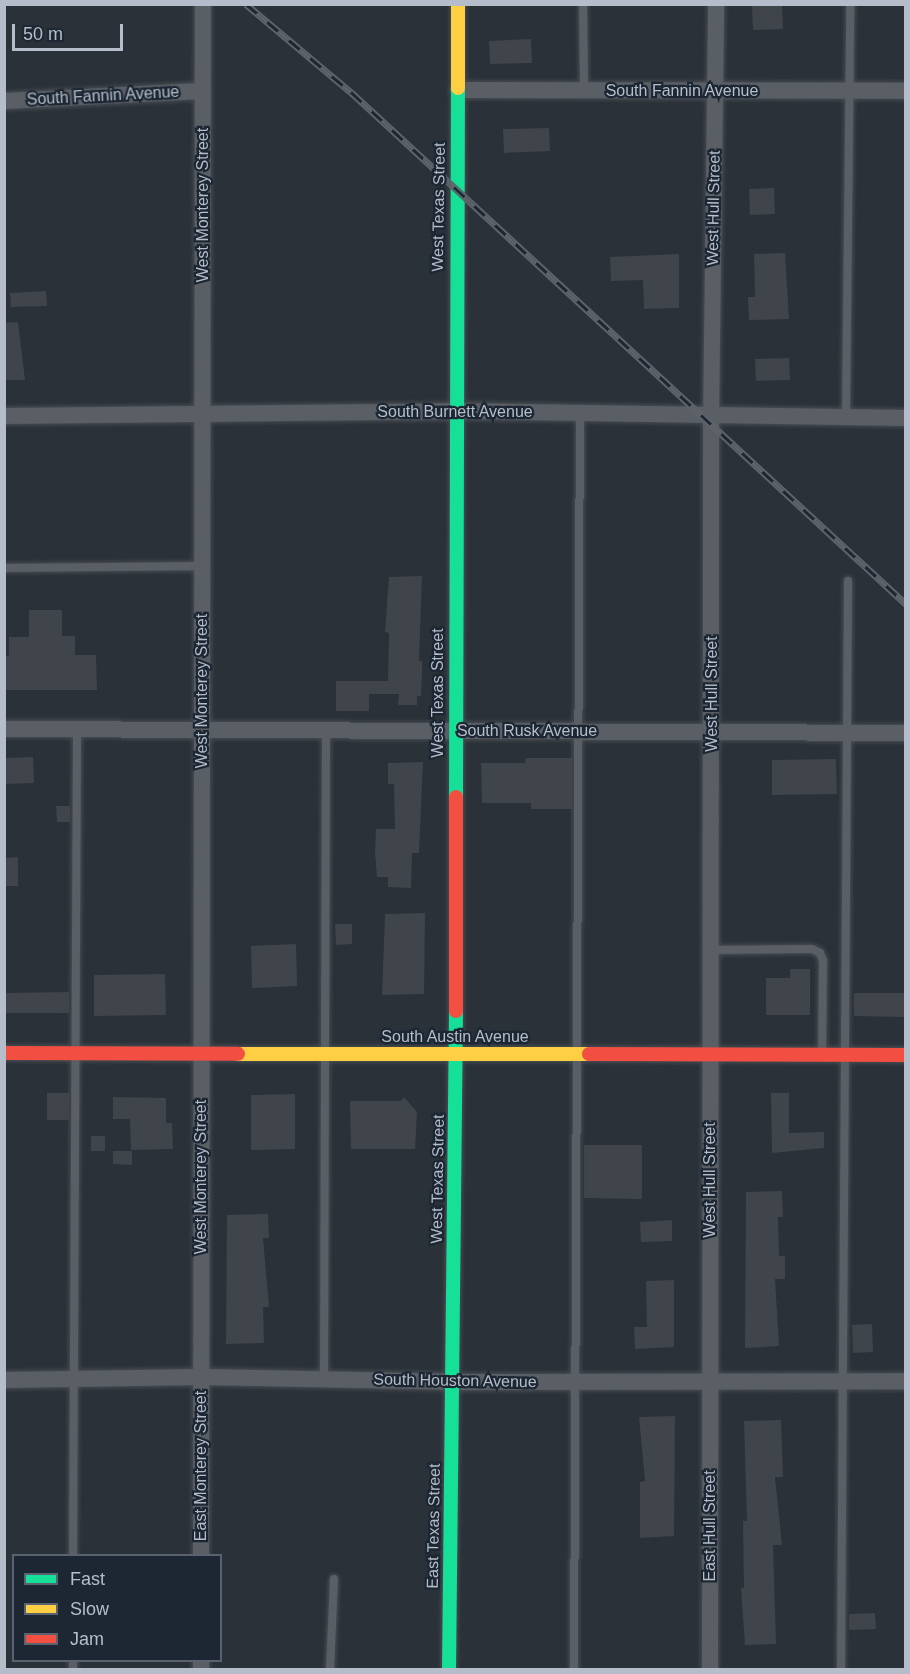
<!DOCTYPE html>
<style>
body{margin:0}
#map{position:relative;width:910px;height:1674px;overflow:hidden;background:#2a3138;font-family:Arial,sans-serif}
div>[style]{position:absolute}
.building>*{inset:0;background:#3f454b}
.roads{filter:drop-shadow(0 0 2px #484d53) drop-shadow(0 0 2px #484d53)}
.lane>*{height:8px;margin:-4px;padding:0 4px;transform-origin:4px;border-radius:4px;background:#5a5f66}
.street>*{height:16px;margin:-8px;padding:0 8px;transform-origin:8px;border-radius:8px;background:#5a5f66}
.fast>*{height:14px;margin:-7px;padding:0 7px;transform-origin:7px;border-radius:7px;background:#16e098}
.slow>*{height:14px;margin:-7px;padding:0 7px;transform-origin:7px;border-radius:7px;background:#ffcf43}
.jam>*{height:14px;margin:-7px;padding:0 7px;transform-origin:7px;border-radius:7px;background:#f24e42}
.rail>*{height:7px;margin-top:-3.5px;transform-origin:0;background:repeating-linear-gradient(90deg,#1d2733 0 14px,#5e636a 0 28px);box-sizing:border-box;border-block:2px solid #5e636a}
span{translate:-50% -50%;white-space:nowrap;text-align:center;line-height:1.15;-webkit-text-stroke:4.5px #1d2733;paint-order:stroke}
.street-label{font-size:16px;color:#b4bdc9}
.frame{position:absolute;inset:0;border:6px solid #b4bdc9;pointer-events:none}
.legend{position:absolute;left:12px;top:1554px;width:210px;height:108px;box-sizing:border-box;background:#1d2733;border:2px solid #59636f;margin:0;padding:8px 10px;list-style:none;font-size:18px;color:#b4bdc9}
.legend li{display:flex;align-items:center;gap:12px;height:30px}
.legend b{width:30px;border:2px solid #59636f}
.scale{position:absolute;left:12px;top:24px;width:111px;height:27px;box-sizing:border-box;border:3px solid #b4bdc9;border-top:0;padding-left:8px;font-size:18px;line-height:21px;white-space:nowrap;color:#b4bdc9;-webkit-text-stroke:4px #1d2733;paint-order:stroke}
</style>
<div id="map">
<div class="building">
<div style="clip-path:polygon(782px 5px,783px 29px,753px 30px,752px 6px)"></div>
<div style="clip-path:polygon(531px 39px,532px 63px,490px 64px,489px 41px)"></div>
<div style="clip-path:polygon(549px 128px,550px 151px,504px 153px,503px 129px)"></div>
<div style="clip-path:polygon(774px 188px,775px 214px,750px 215px,749px 189px)"></div>
<div style="clip-path:polygon(785px 253px,789px 319px,749px 320px,748px 297px,755px 297px,754px 254px)"></div>
<div style="clip-path:polygon(679px 254px,679px 308px,644px 309px,643px 280px,611px 281px,610px 257px)"></div>
<div style="clip-path:polygon(46px 291px,47px 306px,11px 307px,10px 293px)"></div>
<div style="clip-path:polygon(18px 322px,25px 380px,4px 380px,4px 323px)"></div>
<div style="clip-path:polygon(789px 358px,790px 380px,756px 381px,755px 359px)"></div>
<div style="clip-path:polygon(422px 576px,419px 661px,422px 661px,422px 673px,421px 696px,417px 696px,417px 705px,398px 705px,399px 694px,369px 694px,369px 711px,336px 711px,336px 681px,388px 681px,389px 633px,385px 632px,389px 577px)"></div>
<div style="clip-path:polygon(29px 610px,62px 610px,62px 636px,75px 636px,75px 655px,96px 655px,97px 690px,4px 690px,4px 656px,9px 656px,9px 637px,29px 637px)"></div>
<div style="clip-path:polygon(33px 757px,34px 783px,4px 784px,4px 758px)"></div>
<div style="clip-path:polygon(526px 758px,572px 758px,572px 809px,531px 809px,531px 803px,482px 803px,481px 763px,525px 763px)"></div>
<div style="clip-path:polygon(836px 759px,837px 794px,772px 795px,772px 760px)"></div>
<div style="clip-path:polygon(423px 762px,419px 853px,412px 853px,411px 888px,388px 887px,388px 877px,377px 877px,375px 852px,376px 829px,395px 829px,394px 784px,388px 784px,388px 763px)"></div>
<div style="clip-path:polygon(56px 806px,70px 806px,70px 822px,57px 822px)"></div>
<div style="clip-path:polygon(18px 857px,18px 886px,4px 886px,4px 858px)"></div>
<div style="clip-path:polygon(425px 913px,424px 994px,382px 995px,385px 914px)"></div>
<div style="clip-path:polygon(335px 924px,352px 924px,352px 944px,336px 945px)"></div>
<div style="clip-path:polygon(296px 944px,297px 986px,252px 988px,251px 946px)"></div>
<div style="clip-path:polygon(790px 969px,810px 969px,810px 1015px,766px 1015px,766px 978px,790px 978px)"></div>
<div style="clip-path:polygon(165px 974px,166px 1015px,94px 1016px,94px 975px)"></div>
<div style="clip-path:polygon(69px 992px,69px 1013px,4px 1013px,4px 993px)"></div>
<div style="clip-path:polygon(854px 993px,906px 993px,906px 1017px,854px 1016px)"></div>
<div style="clip-path:polygon(47px 1093px,69px 1093px,69px 1120px,47px 1120px)"></div>
<div style="clip-path:polygon(771px 1093px,789px 1093px,789px 1133px,824px 1132px,824px 1148px,772px 1153px)"></div>
<div style="clip-path:polygon(295px 1094px,295px 1149px,251px 1150px,251px 1095px)"></div>
<div style="clip-path:polygon(113px 1097px,166px 1098px,166px 1123px,172px 1123px,173px 1149px,131px 1150px,130px 1119px,113px 1119px)"></div>
<div style="clip-path:polygon(404px 1097px,417px 1112px,415px 1149px,351px 1149px,350px 1101px,401px 1101px)"></div>
<div style="clip-path:polygon(91px 1136px,105px 1136px,105px 1151px,91px 1151px)"></div>
<div style="clip-path:polygon(584px 1145px,642px 1145px,642px 1199px,584px 1198px)"></div>
<div style="clip-path:polygon(113px 1151px,132px 1151px,132px 1165px,113px 1164px)"></div>
<div style="clip-path:polygon(782px 1191px,783px 1217px,778px 1217px,779px 1256px,785px 1256px,785px 1279px,775px 1279px,779px 1346px,745px 1348px,746px 1192px)"></div>
<div style="clip-path:polygon(268px 1214px,269px 1238px,263px 1238px,269px 1307px,263px 1307px,264px 1343px,226px 1344px,227px 1215px)"></div>
<div style="clip-path:polygon(672px 1220px,672px 1241px,641px 1242px,640px 1222px)"></div>
<div style="clip-path:polygon(674px 1280px,674px 1347px,635px 1349px,634px 1327px,647px 1327px,646px 1281px)"></div>
<div style="clip-path:polygon(872px 1324px,873px 1352px,853px 1353px,852px 1325px)"></div>
<div style="clip-path:polygon(675px 1416px,674px 1536px,640px 1538px,640px 1482px,645px 1481px,639px 1417px)"></div>
<div style="clip-path:polygon(781px 1420px,783px 1477px,775px 1477px,782px 1545px,773px 1545px,776px 1644px,745px 1645px,741px 1588px,744px 1588px,743px 1521px,747px 1521px,744px 1421px)"></div>
<div style="clip-path:polygon(875px 1613px,876px 1629px,849px 1630px,849px 1614px)"></div>
</div>
<div class="roads">
<div class="lane">
<div style="left:583px;top:4px;width:87px;rotate:89.3deg"></div>
<div style="left:846px;top:417px;width:413px;rotate:-89.4deg"></div>
<div style="left:4px;top:568px;width:198px;rotate:-0.6deg"></div>
<div style="left:712px;top:950px;width:100px;rotate:-0.6deg"></div>
<div style="left:812px;top:949px;width:9px;rotate:27deg"></div>
<div style="left:820px;top:953px;width:9px;rotate:69deg"></div>
<div style="left:823px;top:961px;width:89px;rotate:90.6deg"></div>
<div style="left:324px;top:1380px;width:649px;rotate:-89.82deg"></div>
<div style="left:73px;top:1556px;width:827px;rotate:-89.72deg"></div>
<div style="left:73px;top:1660px;width:10px;rotate:90deg"></div>
<div style="left:330px;top:1670px;width:91px;rotate:-87.5deg"></div>
<div style="left:574px;top:1670px;width:1257px;rotate:-89.73deg"></div>
<div style="left:841px;top:1670px;width:1089px;rotate:-89.63deg"></div>
</div>
<div class="street">
<div style="left:458px;top:90px;width:448px;rotate:0.1deg"></div>
<div style="left:4px;top:101px;width:198px;rotate:-2.9deg"></div>
<div style="left:4px;top:416px;width:451px;rotate:-0.6deg"></div>
<div style="left:455px;top:411px;width:451px;rotate:0.9deg"></div>
<div style="left:4px;top:729px;width:902px;rotate:0.25deg"></div>
<div style="left:4px;top:1380px;width:198px;rotate:-0.9deg"></div>
<div style="left:202px;top:1377px;width:250px;rotate:1.1deg"></div>
<div style="left:452px;top:1382px;width:454px;rotate:-0.1deg"></div>
<div style="left:201px;top:1556px;width:1552px;rotate:-89.93deg"></div>
<div style="left:201px;top:1670px;width:10px;rotate:-90deg"></div>
<div style="left:710px;top:1670px;width:1245px;rotate:-89.95deg"></div>
<div style="left:711px;top:425px;width:421px;rotate:-89.3deg"></div>
</div>
<div class="fast">
<div style="left:456px;top:797px;width:709px;rotate:-89.84deg"></div>
<div style="left:449px;top:1670px;width:659px;rotate:-89.39deg"></div>
</div>
<div class="slow">
<div style="left:458px;top:88px;width:84px;rotate:-90deg"></div>
<div style="left:238px;top:1054px;width:351px"></div>
</div>
<div class="jam">
<div style="left:456px;top:1011px;width:214px;rotate:-90deg"></div>
<div style="left:4px;top:1053px;width:234px;rotate:0.2deg"></div>
<div style="left:589px;top:1054px;width:317px;rotate:0.2deg"></div>
</div>
</div>
<div class="rail">
<div style="left:246px;top:4px;width:137px;rotate:40deg"></div>
<div style="left:351px;top:92px;width:755px;rotate:42.69deg"></div>
</div>
<div class="street-label">
<span style="left:682px;top:91px">South Fannin Avenue</span>
<span style="left:103px;top:96px;rotate:-3deg">South Fannin Avenue</span>
<span style="left:203px;top:205px;rotate:-90deg">West Monterey Street</span>
<span style="left:439px;top:207px;rotate:-89deg">West Texas Street</span>
<span style="left:714px;top:208px;rotate:-89deg">West Hull Street</span>
<span style="left:455px;top:412px">South Burnett Avenue</span>
<span style="left:202px;top:691px;rotate:-90deg">West Monterey Street</span>
<span style="left:438px;top:693px;rotate:-90deg">West Texas Street</span>
<span style="left:712px;top:694px;rotate:-90deg">West Hull Street</span>
<span style="left:527px;top:731px">South Rusk Avenue</span>
<span style="left:455px;top:1037px">South Austin Avenue</span>
<span style="left:201px;top:1177px;rotate:-90deg">West Monterey Street</span>
<span style="left:438px;top:1179px;rotate:-89deg">West Texas Street</span>
<span style="left:710px;top:1180px;rotate:-90deg">West Hull Street</span>
<span style="left:455px;top:1381px;rotate:1deg">South Houston Avenue</span>
<span style="left:201px;top:1466px;rotate:-90deg">East Monterey Street</span>
<span style="left:434px;top:1526px;rotate:-89deg">East Texas Street</span>
<span style="left:710px;top:1526px;rotate:-90deg">East Hull Street</span>
</div>
<div class="frame"></div>
<ul class="legend">
<li><b style="height:8px;background:#16e098"></b>Fast</li>
<li><b style="height:8px;background:#ffcf43"></b>Slow</li>
<li><b style="height:8px;background:#f24e42"></b>Jam</li>
</ul>
<div class="scale">50 m</div>
</div>
